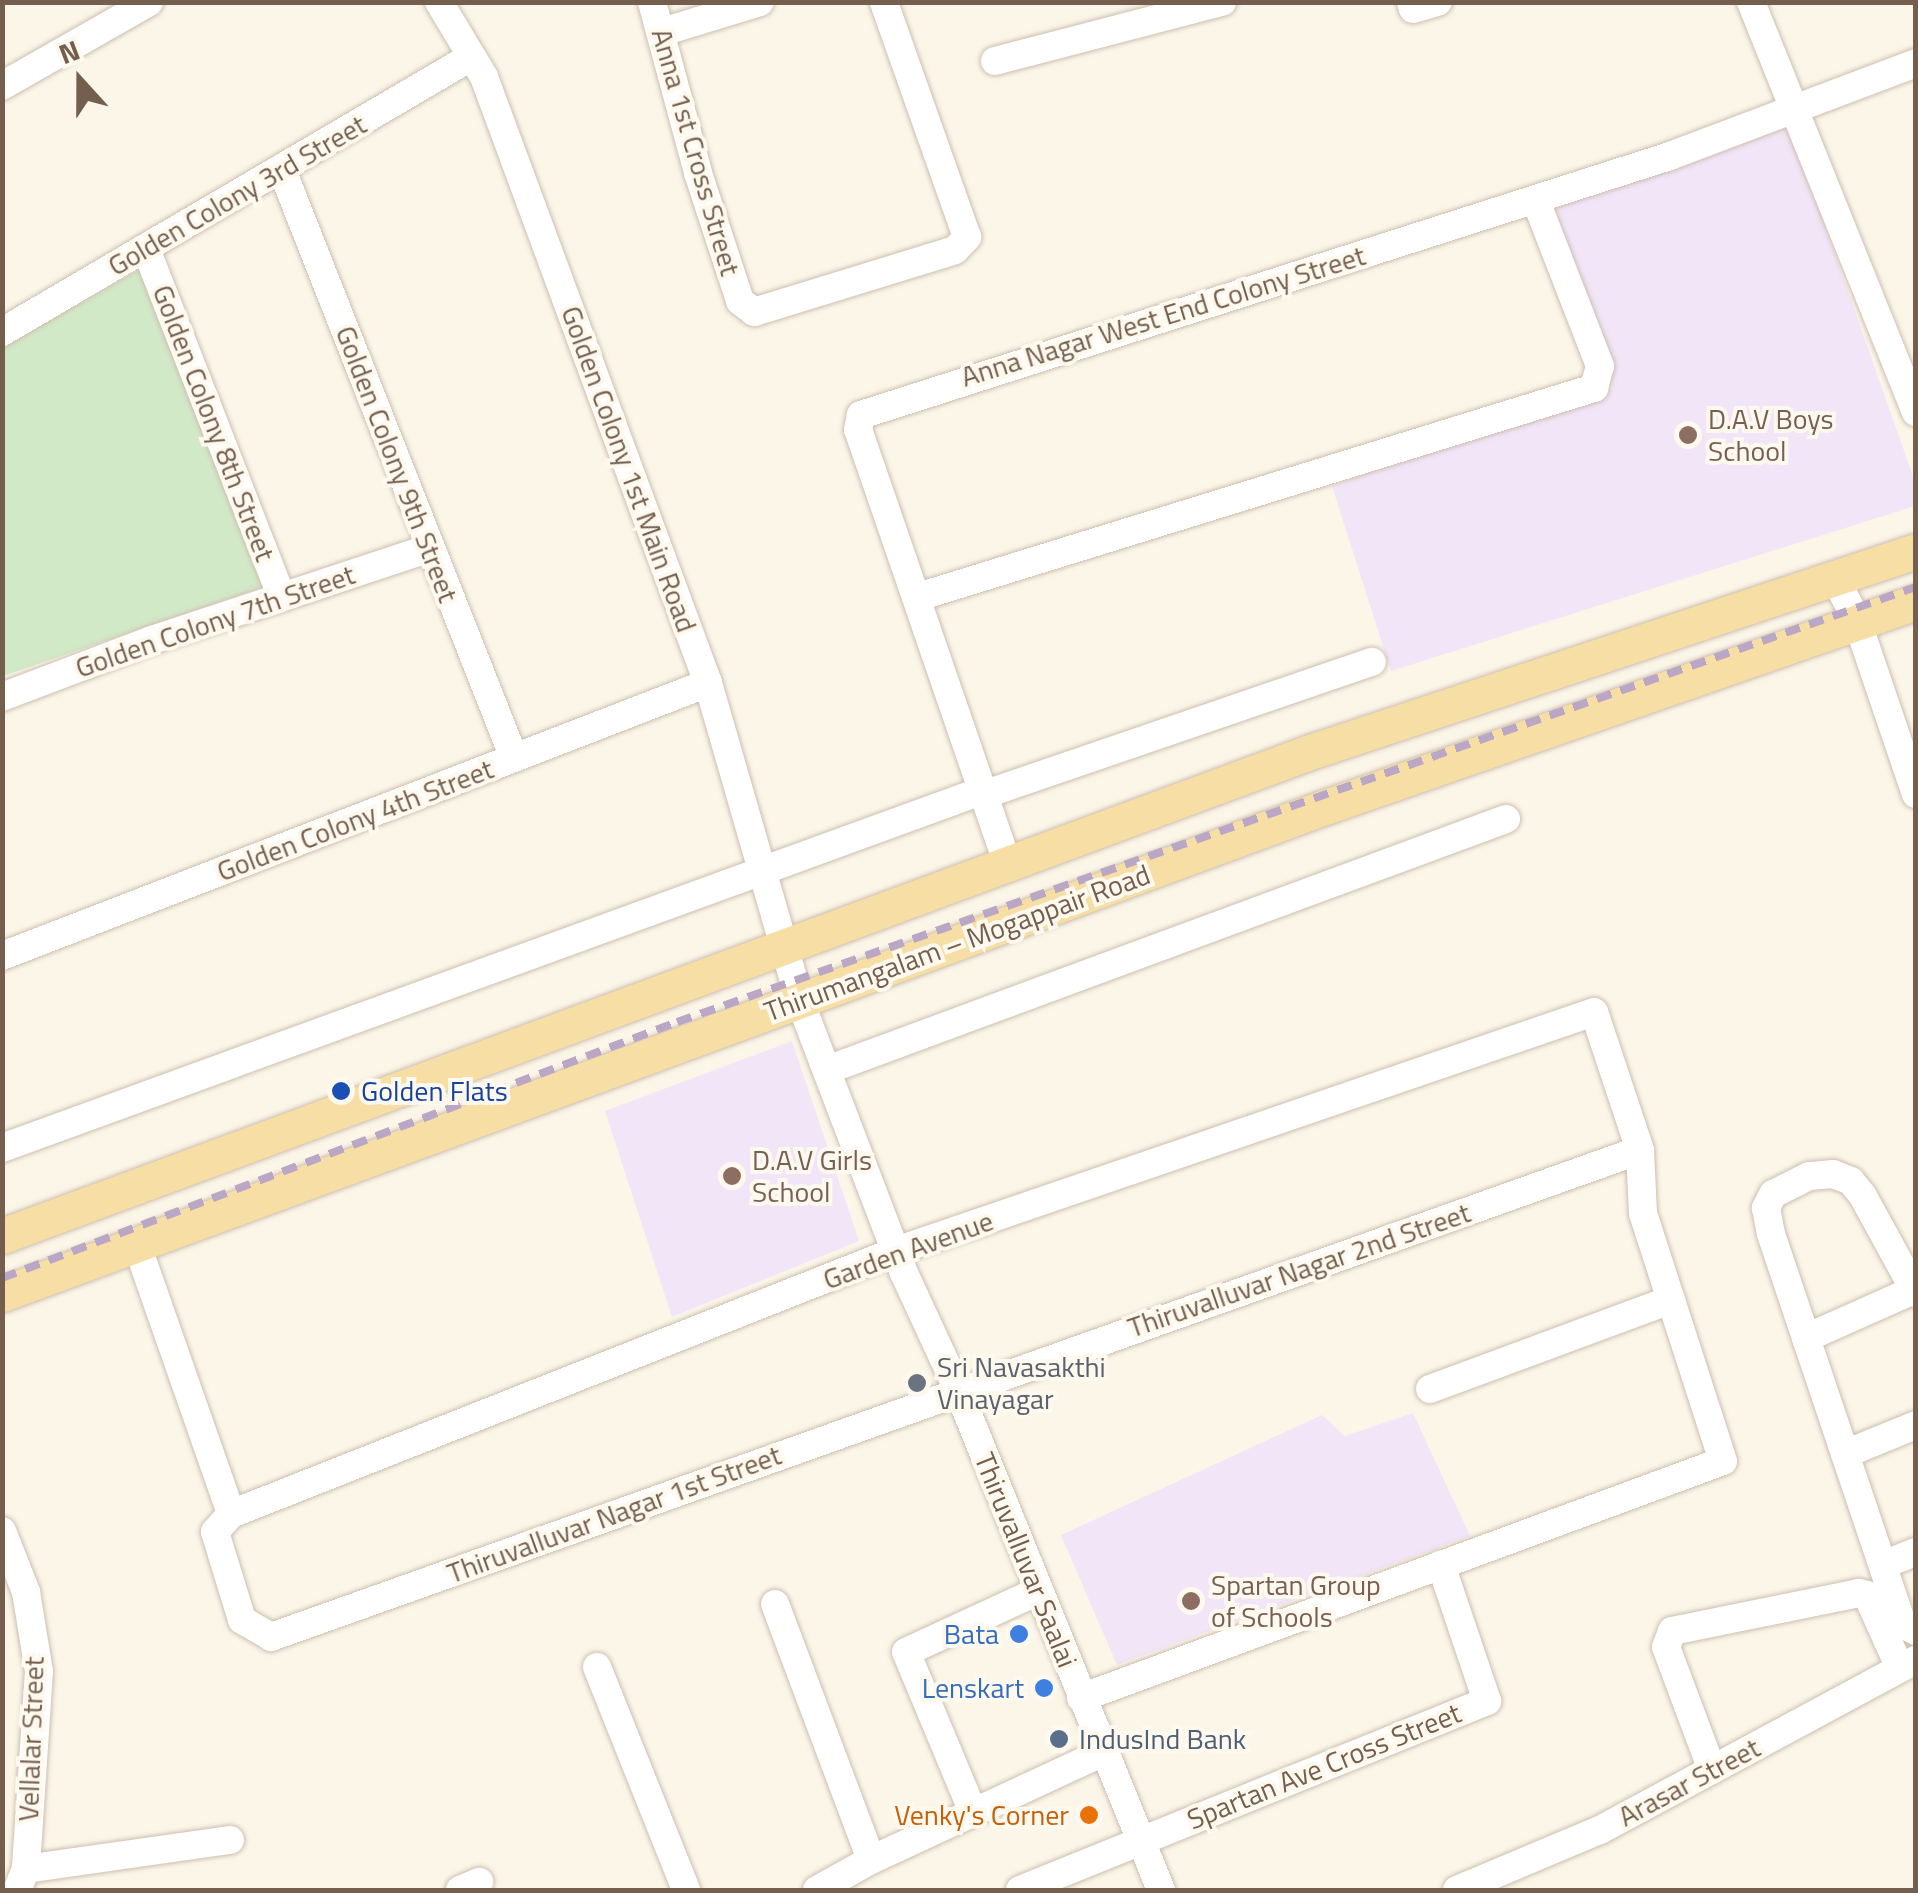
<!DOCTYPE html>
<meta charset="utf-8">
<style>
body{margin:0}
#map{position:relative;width:1918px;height:1893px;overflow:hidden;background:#fbf6e8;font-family:"Titillium Web",sans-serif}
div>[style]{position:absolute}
.education>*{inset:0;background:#f2e5f8}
.green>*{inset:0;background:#d2e9c7}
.roads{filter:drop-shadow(0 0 2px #cdbeaf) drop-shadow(0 0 2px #cdbeaf)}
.minor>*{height:28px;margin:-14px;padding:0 14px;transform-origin:14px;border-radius:14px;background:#fff}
.major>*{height:35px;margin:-17.5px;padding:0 17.5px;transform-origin:17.5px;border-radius:17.5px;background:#f6dea5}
.rail>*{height:8px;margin-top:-4px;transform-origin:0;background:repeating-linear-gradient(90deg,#baa6c5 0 15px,transparent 0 25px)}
.dots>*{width:28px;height:28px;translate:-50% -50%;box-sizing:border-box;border:5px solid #fef9ef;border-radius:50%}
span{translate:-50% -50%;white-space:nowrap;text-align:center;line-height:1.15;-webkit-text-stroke:8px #fef9ef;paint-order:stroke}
.street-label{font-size:28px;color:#745e4d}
.education-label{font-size:28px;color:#785e54}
.left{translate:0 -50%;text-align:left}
.transit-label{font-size:28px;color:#164399}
.worship-label{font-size:28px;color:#5b616d}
.shop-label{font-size:28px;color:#366cbe}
.right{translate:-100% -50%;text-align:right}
.service-label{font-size:28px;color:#4e5e75}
.food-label{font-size:28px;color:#c56008}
.frame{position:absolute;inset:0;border:5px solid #745e4d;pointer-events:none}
.north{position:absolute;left:30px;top:30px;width:100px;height:100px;-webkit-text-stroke:8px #fef9ef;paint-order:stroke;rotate:339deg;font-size:28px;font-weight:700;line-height:40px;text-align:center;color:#745e4d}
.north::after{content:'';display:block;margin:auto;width:35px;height:45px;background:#745e4d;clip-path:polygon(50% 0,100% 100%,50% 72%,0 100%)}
</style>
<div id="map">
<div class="education">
<div style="clip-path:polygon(1788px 121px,1915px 482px,1915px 506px,1391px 671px,1332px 486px,1613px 388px,1553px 203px)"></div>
<div style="clip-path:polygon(792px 1041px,859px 1241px,672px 1317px,605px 1111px)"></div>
<div style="clip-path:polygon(1413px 1413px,1470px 1536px,1117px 1665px,1061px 1535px,1322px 1415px,1345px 1436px)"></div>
</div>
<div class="green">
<div style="clip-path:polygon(146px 266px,271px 584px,3px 676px,2px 347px)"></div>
</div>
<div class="roads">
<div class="minor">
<div style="left:439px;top:2px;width:87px;rotate:59deg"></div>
<div style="left:484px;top:77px;width:646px;rotate:69.71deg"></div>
<div style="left:708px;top:683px;width:331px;rotate:73.9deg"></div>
<div style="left:800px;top:1001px;width:291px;rotate:69.1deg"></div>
<div style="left:904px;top:1273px;width:129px;rotate:65.2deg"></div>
<div style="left:958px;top:1390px;width:540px;rotate:67.9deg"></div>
<div style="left:652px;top:2px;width:177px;rotate:74.9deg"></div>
<div style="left:698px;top:173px;width:135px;rotate:71.8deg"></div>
<div style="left:740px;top:301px;width:18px;rotate:38deg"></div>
<div style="left:754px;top:312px;width:210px;rotate:-17.1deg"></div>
<div style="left:955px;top:250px;width:18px;rotate:-47deg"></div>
<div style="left:967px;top:237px;width:249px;rotate:-109.5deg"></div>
<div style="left:1411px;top:2px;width:7px;rotate:74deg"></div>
<div style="left:1413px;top:9px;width:26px;rotate:-16deg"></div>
<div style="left:1751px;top:2px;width:442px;rotate:68.1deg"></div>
<div style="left:662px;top:32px;width:102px;rotate:-17deg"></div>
<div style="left:995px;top:61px;width:235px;rotate:-14.6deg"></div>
<div style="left:2px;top:86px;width:169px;rotate:-29.7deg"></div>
<div style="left:282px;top:170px;width:632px;rotate:68.47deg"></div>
<div style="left:146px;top:249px;width:374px;rotate:68.7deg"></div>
<div style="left:2px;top:332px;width:544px;rotate:-30.39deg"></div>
<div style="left:1835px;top:578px;width:48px;rotate:62.9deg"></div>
<div style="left:1857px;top:621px;width:183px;rotate:71.2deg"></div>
<div style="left:918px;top:597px;width:708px;rotate:-17.18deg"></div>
<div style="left:1594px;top:388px;width:23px;rotate:-75deg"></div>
<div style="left:1600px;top:366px;width:177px;rotate:-111.2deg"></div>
<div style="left:2px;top:697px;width:160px;rotate:-20.8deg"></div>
<div style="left:152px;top:640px;width:293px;rotate:-18.3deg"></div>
<div style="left:983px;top:795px;width:411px;rotate:-18.9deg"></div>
<div style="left:1008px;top:865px;width:460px;rotate:-109deg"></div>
<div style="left:858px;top:430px;width:15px;rotate:-79deg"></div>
<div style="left:861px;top:415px;width:849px;rotate:-17.75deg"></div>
<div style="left:1670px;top:156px;width:263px;rotate:-20.7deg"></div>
<div style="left:2px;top:956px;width:757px;rotate:-21.14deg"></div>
<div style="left:827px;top:1070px;width:724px;rotate:-20.29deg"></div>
<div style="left:2px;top:1148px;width:1042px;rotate:-20.03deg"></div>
<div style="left:137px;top:1245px;width:285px;rotate:70.7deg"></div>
<div style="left:1916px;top:1293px;width:111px;rotate:-118.7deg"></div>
<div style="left:1863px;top:1196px;width:19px;rotate:-129deg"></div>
<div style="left:1851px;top:1181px;width:19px;rotate:-159deg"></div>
<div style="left:1833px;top:1174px;width:24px;rotate:175deg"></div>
<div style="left:1809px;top:1176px;width:40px;rotate:153.4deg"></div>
<div style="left:1773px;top:1194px;width:16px;rotate:117deg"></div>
<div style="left:1766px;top:1208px;width:26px;rotate:79deg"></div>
<div style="left:1771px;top:1234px;width:411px;rotate:71.4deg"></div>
<div style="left:1902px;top:1624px;width:16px;rotate:27deg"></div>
<div style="left:1806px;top:1338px;width:118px;rotate:-24deg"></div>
<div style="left:1430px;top:1389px;width:257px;rotate:-20.3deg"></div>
<div style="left:1845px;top:1454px;width:77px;rotate:-22.2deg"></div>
<div style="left:2px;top:1531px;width:66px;rotate:68.5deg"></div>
<div style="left:26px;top:1592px;width:80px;rotate:80.7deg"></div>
<div style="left:39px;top:1671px;width:198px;rotate:93.8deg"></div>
<div style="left:26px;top:1869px;width:23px;rotate:113deg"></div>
<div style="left:1883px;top:1565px;width:35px;rotate:-22deg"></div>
<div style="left:775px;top:1604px;width:273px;rotate:69.4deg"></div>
<div style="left:597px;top:1667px;width:240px;rotate:68.2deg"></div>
<div style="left:1081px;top:1698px;width:684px;rotate:-20.26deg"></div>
<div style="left:1723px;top:1461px;width:260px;rotate:-107.9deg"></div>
<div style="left:1643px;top:1214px;width:64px;rotate:-92.7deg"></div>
<div style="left:1640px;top:1150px;width:145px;rotate:-108.4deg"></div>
<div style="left:1594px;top:1012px;width:738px;rotate:161.1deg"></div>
<div style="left:896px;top:1251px;width:715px;rotate:158.42deg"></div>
<div style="left:231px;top:1514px;width:24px;rotate:132deg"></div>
<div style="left:215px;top:1532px;width:92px;rotate:72.9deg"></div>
<div style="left:242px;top:1620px;width:34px;rotate:30deg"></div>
<div style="left:271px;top:1637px;width:1453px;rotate:-19.58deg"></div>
<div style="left:1712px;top:1770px;width:131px;rotate:-110.5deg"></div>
<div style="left:1666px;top:1647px;width:17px;rotate:-69deg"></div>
<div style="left:1672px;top:1631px;width:191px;rotate:-11.5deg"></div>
<div style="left:1859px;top:1593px;width:8px;rotate:14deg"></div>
<div style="left:1867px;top:1595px;width:80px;rotate:65.7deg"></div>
<div style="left:973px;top:1812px;width:173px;rotate:-112.7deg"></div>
<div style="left:906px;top:1652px;width:145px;rotate:-24.8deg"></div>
<div style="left:26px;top:1869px;width:206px;rotate:-8.1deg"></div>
<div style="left:460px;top:1890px;width:21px;rotate:-23deg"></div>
<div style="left:817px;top:1890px;width:62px;rotate:-29.1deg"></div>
<div style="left:871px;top:1860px;width:255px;rotate:-24.9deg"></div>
<div style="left:1020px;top:1890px;width:504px;rotate:-22.03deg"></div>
<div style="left:1487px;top:1701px;width:144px;rotate:-108.7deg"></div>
<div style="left:1457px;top:1890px;width:155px;rotate:-22.8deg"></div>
<div style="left:1600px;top:1830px;width:359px;rotate:-28.3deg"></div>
</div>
<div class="major">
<div style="left:2px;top:1236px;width:1395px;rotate:-20.31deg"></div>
<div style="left:1310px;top:752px;width:638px;rotate:-18.35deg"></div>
<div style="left:2px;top:1294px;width:1410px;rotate:-20.21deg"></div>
<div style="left:1325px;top:807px;width:626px;rotate:-19.13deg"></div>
</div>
</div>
<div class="rail">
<div style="left:2px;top:1278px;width:722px;rotate:-20.77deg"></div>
<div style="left:677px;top:1022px;width:1313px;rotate:-19.35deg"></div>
</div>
<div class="dots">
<div style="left:1688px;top:435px;background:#8d6e63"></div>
<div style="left:341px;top:1091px;background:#1a4fb4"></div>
<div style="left:732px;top:1176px;background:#8d6e63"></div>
<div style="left:917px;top:1383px;background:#6b7280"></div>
<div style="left:1191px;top:1601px;background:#8d6e63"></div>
<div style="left:1019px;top:1634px;background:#3f7fe0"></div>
<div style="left:1044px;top:1688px;background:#3f7fe0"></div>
<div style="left:1059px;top:1739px;background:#5c6f8a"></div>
<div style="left:1089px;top:1815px;background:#e8710a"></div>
</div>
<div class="street-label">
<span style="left:696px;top:152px;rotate:74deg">Anna 1st Cross Street</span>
<span style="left:237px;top:195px;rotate:-30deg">Golden Colony 3rd Street</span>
<span style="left:1163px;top:316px;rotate:-17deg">Anna Nagar West End Colony Street</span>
<span style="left:214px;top:423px;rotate:69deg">Golden Colony 8th Street</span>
<span style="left:397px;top:464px;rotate:69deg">Golden Colony 9th Street</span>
<span style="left:629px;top:469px;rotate:70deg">Golden Colony 1st Main Road</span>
<span style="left:215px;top:621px;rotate:-19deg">Golden Colony 7th Street</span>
<span style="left:355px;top:820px;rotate:-21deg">Golden Colony 4th Street</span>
<span style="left:957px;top:943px;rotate:-20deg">Thirumangalam – Mogappair Road</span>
<span style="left:908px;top:1250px;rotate:-20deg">Garden Avenue</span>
<span style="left:1299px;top:1270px;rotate:-19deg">Thiruvalluvar Nagar 2nd Street</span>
<span style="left:614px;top:1514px;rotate:-20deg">Thiruvalluvar Nagar 1st Street</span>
<span style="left:1026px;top:1560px;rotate:68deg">Thiruvalluvar Saalai</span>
<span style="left:31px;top:1739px;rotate:-88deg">Vellalar Street</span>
<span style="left:1324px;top:1766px;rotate:-22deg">Spartan Ave Cross Street</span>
<span style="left:1689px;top:1782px;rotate:-28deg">Arasar Street</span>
</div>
<div class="education-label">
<span class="left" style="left:1708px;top:435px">D.A.V Boys<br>School</span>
<span class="left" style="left:752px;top:1176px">D.A.V Girls<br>School</span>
<span class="left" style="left:1211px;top:1601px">Spartan Group<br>of Schools</span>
</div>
<div class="transit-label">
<span class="left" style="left:361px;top:1091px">Golden Flats</span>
</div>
<div class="worship-label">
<span class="left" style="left:937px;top:1383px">Sri Navasakthi<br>Vinayagar</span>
</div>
<div class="shop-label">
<span class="right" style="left:999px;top:1634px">Bata</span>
<span class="right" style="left:1024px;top:1688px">Lenskart</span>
</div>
<div class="service-label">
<span class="left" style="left:1079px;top:1739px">IndusInd Bank</span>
</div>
<div class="food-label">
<span class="right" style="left:1069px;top:1815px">Venky's Corner</span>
</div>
<div class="frame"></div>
<div class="north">N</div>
</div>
